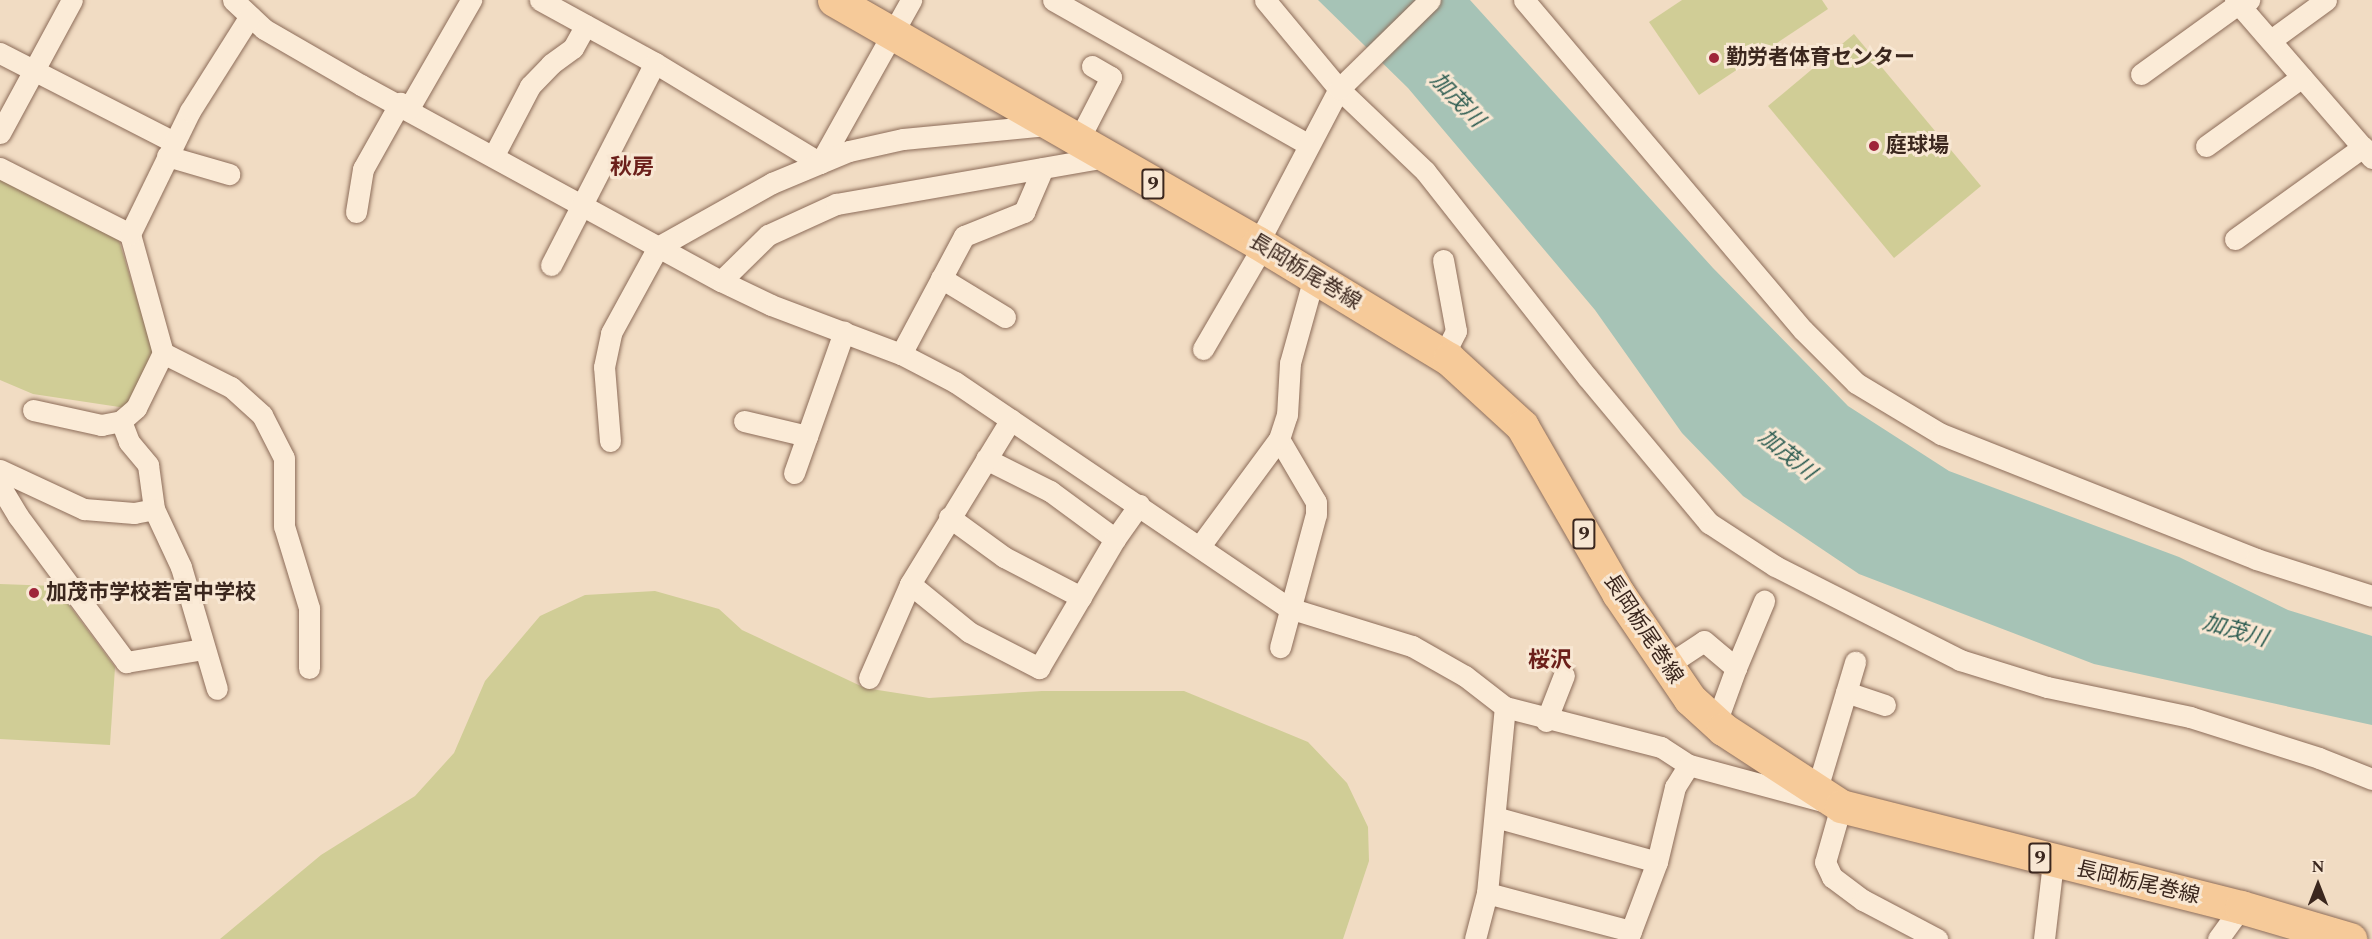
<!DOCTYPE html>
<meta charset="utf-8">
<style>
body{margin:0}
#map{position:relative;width:2372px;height:939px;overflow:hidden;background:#f1dcc3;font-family:Spectral,"Noto Sans JP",serif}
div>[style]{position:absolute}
.green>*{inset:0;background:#d0cd96}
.water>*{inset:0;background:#a6c3b6}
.roads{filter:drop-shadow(0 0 2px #8c6c59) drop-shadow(0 0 2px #8c6c59)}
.street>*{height:21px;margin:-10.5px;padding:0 10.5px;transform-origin:10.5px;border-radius:10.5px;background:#fbebd7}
.primary>*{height:33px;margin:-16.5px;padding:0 16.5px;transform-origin:16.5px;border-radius:16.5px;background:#f6ca99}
.dots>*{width:16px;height:16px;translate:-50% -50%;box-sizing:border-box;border:3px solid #f8e7d3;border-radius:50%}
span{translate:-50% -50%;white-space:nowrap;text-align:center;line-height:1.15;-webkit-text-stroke:6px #f8e7d3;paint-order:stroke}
.shield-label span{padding:2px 4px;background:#f8e7d3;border:2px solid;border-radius:4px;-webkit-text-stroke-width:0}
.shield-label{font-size:20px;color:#3b271e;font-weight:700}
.poi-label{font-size:21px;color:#3b271e;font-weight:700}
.left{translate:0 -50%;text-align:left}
.street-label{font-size:21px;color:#3b271e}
.water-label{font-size:22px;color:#2c5c51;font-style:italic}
.neighbourhood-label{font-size:22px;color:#6b1f1a;font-weight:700}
.north{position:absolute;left:2288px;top:855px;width:60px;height:60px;-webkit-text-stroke:4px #f8e7d3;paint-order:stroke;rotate:0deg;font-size:16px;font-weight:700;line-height:24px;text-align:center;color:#3b271e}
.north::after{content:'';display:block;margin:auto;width:21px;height:27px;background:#3b271e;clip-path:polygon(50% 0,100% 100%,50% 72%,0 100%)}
</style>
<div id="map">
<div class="green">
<div style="clip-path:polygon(1682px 0,1822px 0,1828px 9px,1699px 95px,1649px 22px)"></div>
<div style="clip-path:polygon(1854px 34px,1981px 186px,1894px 258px,1768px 106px)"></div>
<div style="clip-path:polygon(0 177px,116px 231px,156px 361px,126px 408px,33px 394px,0 380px)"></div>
<div style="clip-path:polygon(0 584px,55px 586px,115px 667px,110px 745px,0 739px)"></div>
<div style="clip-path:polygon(655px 591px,719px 609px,742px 630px,865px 688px,929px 698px,1042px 691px,1184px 691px,1308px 742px,1347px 783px,1368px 827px,1369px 861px,1343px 939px,220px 939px,321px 855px,415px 796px,454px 753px,485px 681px,540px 616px,585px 595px)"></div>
</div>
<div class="water">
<div style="clip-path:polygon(1318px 0,1470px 0,1713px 268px,1848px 406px,1949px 471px,2179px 557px,2288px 610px,2372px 636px,2372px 725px,2094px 664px,1859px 574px,1743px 496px,1682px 433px,1595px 310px,1408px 88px)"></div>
</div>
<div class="roads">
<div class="street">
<div style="left:233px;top:0;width:42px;rotate:43.1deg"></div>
<div style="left:264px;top:29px;width:112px;rotate:30deg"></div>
<div style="left:361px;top:85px;width:410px;rotate:28.6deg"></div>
<div style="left:721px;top:281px;width:55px;rotate:25.6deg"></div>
<div style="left:771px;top:305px;width:139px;rotate:20.7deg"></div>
<div style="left:901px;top:354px;width:61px;rotate:27.4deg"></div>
<div style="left:955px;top:382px;width:403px;rotate:34.1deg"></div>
<div style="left:1289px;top:608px;width:129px;rotate:17.2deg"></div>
<div style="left:1412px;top:646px;width:61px;rotate:29.5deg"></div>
<div style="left:1465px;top:676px;width:51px;rotate:37.8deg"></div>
<div style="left:1505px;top:707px;width:161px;rotate:14.4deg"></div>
<div style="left:1661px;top:747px;width:33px;rotate:33deg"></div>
<div style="left:1689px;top:765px;width:157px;rotate:15.1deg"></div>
<div style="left:1841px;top:806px;width:58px;rotate:105.9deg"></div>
<div style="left:1825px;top:862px;width:17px;rotate:65deg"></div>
<div style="left:1832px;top:877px;width:39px;rotate:37deg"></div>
<div style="left:1863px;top:900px;width:84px;rotate:27.8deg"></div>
<div style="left:540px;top:0;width:131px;rotate:28.7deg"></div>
<div style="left:655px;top:63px;width:193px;rotate:31.2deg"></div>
<div style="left:820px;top:163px;width:187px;rotate:-60.8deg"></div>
<div style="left:1053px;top:0;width:294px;rotate:29.5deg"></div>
<div style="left:1265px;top:0;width:116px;rotate:50.3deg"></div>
<div style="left:1339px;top:89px;width:119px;rotate:43.6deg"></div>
<div style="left:1425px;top:171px;width:263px;rotate:51.8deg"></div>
<div style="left:1588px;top:378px;width:189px;rotate:50.2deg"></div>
<div style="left:1709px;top:523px;width:79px;rotate:33.1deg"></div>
<div style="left:1775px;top:566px;width:208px;rotate:26.9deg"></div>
<div style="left:1960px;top:660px;width:91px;rotate:17.2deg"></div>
<div style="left:2047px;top:687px;width:146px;rotate:11.8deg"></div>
<div style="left:2190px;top:717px;width:135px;rotate:17.6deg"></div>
<div style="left:2319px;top:758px;width:57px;rotate:21.6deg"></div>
<div style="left:1524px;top:0;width:432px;rotate:49.8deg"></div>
<div style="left:1803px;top:330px;width:75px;rotate:45deg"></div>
<div style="left:1856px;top:383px;width:99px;rotate:31deg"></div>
<div style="left:1941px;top:434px;width:339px;rotate:21.6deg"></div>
<div style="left:2256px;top:559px;width:122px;rotate:17.7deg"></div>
<div style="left:2235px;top:0;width:209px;rotate:49.1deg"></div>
<div style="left:2271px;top:40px;width:68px;rotate:-36deg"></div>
<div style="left:0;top:53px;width:195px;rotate:27.1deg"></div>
<div style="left:2141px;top:74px;width:120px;rotate:-35.8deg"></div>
<div style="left:2238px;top:4px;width:12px;rotate:-20deg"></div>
<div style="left:409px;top:108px;width:125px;rotate:-60.1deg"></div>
<div style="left:0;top:133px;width:151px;rotate:-61.6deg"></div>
<div style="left:1078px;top:141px;width:72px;rotate:-62.7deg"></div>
<div style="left:1111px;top:77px;width:22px;rotate:-150deg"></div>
<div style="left:2206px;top:146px;width:118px;rotate:-35.7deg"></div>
<div style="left:494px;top:155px;width:78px;rotate:-62.4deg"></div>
<div style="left:530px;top:86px;width:30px;rotate:-46deg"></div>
<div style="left:551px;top:64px;width:27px;rotate:-36deg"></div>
<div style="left:573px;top:48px;width:26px;rotate:-61deg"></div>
<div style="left:167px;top:156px;width:65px;rotate:16.2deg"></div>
<div style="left:0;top:168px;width:146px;rotate:26.9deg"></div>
<div style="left:356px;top:212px;width:44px;rotate:-80.8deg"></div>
<div style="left:363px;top:169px;width:76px;rotate:-60.7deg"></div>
<div style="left:2235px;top:239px;width:158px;rotate:-35.7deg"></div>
<div style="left:1258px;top:243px;width:174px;rotate:-62.3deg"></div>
<div style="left:1339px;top:89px;width:127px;rotate:-44.4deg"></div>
<div style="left:1443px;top:260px;width:72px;rotate:79.6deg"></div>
<div style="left:1456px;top:331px;width:27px;rotate:117deg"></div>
<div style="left:551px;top:265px;width:227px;rotate:-62.8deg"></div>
<div style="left:941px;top:278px;width:75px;rotate:31.4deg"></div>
<div style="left:721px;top:281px;width:66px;rotate:-44.4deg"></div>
<div style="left:768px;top:235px;width:75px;rotate:-24.5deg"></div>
<div style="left:836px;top:204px;width:274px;rotate:-9.9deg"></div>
<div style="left:1203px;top:349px;width:119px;rotate:-59.8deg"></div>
<div style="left:163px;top:353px;width:76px;rotate:26.6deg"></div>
<div style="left:231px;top:387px;width:42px;rotate:42.1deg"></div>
<div style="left:262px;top:415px;width:48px;rotate:62.9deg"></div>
<div style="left:284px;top:458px;width:68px;rotate:90deg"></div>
<div style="left:284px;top:526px;width:86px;rotate:73deg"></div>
<div style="left:309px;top:608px;width:60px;rotate:90deg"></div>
<div style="left:901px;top:354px;width:134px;rotate:-61.9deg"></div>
<div style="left:964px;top:236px;width:65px;rotate:-21.8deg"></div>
<div style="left:1024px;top:212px;width:48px;rotate:-66.6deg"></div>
<div style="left:33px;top:410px;width:70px;rotate:12.4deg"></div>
<div style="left:101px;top:425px;width:20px;rotate:-11deg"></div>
<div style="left:121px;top:421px;width:20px;rotate:-41deg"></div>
<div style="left:136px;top:408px;width:61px;rotate:-63.9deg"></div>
<div style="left:163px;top:353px;width:123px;rotate:-105.5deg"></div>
<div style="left:130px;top:234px;width:137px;rotate:-64deg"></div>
<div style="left:190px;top:111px;width:112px;rotate:-57.7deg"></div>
<div style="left:121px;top:421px;width:22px;rotate:69deg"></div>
<div style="left:129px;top:442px;width:30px;rotate:50deg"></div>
<div style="left:148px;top:465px;width:44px;rotate:82.2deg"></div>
<div style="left:154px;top:509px;width:64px;rotate:65deg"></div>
<div style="left:181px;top:567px;width:127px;rotate:73.6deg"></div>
<div style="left:744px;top:421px;width:65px;rotate:13.4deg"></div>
<div style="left:1279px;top:439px;width:73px;rotate:59.6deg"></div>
<div style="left:1316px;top:502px;width:12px;rotate:90deg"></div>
<div style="left:1316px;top:514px;width:138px;rotate:105.1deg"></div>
<div style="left:610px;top:441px;width:74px;rotate:-94.6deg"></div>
<div style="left:604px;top:367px;width:35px;rotate:-78deg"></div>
<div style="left:611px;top:333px;width:98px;rotate:-61.3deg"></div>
<div style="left:658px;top:247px;width:131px;rotate:-29.3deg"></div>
<div style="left:772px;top:183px;width:83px;rotate:-22.6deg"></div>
<div style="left:849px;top:151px;width:55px;rotate:-12.5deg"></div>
<div style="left:903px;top:139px;width:147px;rotate:-5.5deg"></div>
<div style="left:986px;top:459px;width:72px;rotate:26.6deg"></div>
<div style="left:1050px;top:491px;width:81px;rotate:36.4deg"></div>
<div style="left:0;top:470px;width:93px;rotate:24.9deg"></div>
<div style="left:84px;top:509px;width:50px;rotate:4.6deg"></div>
<div style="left:134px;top:513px;width:20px;rotate:-11deg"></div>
<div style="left:794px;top:473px;width:150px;rotate:-70.5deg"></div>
<div style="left:0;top:486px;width:35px;rotate:59deg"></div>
<div style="left:18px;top:516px;width:182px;rotate:53.5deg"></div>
<div style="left:126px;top:662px;width:79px;rotate:-9.5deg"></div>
<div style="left:949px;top:517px;width:68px;rotate:36deg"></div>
<div style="left:1004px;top:557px;width:87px;rotate:27.5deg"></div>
<div style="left:1200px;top:546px;width:133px;rotate:-53.6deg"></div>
<div style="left:1279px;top:439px;width:25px;rotate:-72deg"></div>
<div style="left:1287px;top:415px;width:52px;rotate:-86.7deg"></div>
<div style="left:1290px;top:363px;width:89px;rotate:-74.4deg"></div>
<div style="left:910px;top:584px;width:76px;rotate:39.1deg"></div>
<div style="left:969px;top:632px;width:79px;rotate:27.2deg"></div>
<div style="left:1039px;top:668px;width:150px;rotate:-59.5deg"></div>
<div style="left:1115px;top:539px;width:42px;rotate:-54.8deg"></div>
<div style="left:1666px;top:666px;width:45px;rotate:-33.3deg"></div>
<div style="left:1704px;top:641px;width:42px;rotate:40.2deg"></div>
<div style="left:1736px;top:668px;width:59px;rotate:110deg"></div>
<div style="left:1736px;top:668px;width:73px;rotate:-67.3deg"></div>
<div style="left:869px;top:678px;width:103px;rotate:-66.4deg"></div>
<div style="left:910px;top:584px;width:193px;rotate:-58.5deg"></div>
<div style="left:1846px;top:692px;width:41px;rotate:18.4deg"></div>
<div style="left:1546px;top:721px;width:49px;rotate:-68.6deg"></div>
<div style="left:1817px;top:789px;width:133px;rotate:-73.3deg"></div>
<div style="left:1495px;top:817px;width:168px;rotate:15.5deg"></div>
<div style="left:1487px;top:893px;width:149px;rotate:14.8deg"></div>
<div style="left:1475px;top:939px;width:48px;rotate:-75.4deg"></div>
<div style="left:1487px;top:893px;width:187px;rotate:-84.5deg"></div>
<div style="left:1628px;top:939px;width:82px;rotate:-69.4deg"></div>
<div style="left:1657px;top:862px;width:77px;rotate:-76.5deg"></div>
<div style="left:1675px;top:787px;width:26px;rotate:-58deg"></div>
<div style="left:2044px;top:939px;width:78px;rotate:-83.3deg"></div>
<div style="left:2218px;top:939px;width:39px;rotate:-54deg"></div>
</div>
<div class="primary">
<div style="left:834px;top:0;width:489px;rotate:29.8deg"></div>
<div style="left:1258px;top:243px;width:223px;rotate:31.3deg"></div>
<div style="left:1449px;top:359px;width:99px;rotate:42.5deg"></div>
<div style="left:1522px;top:426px;width:193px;rotate:60.1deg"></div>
<div style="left:1618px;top:593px;width:128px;rotate:55.8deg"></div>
<div style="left:1690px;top:699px;width:45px;rotate:42.3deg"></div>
<div style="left:1723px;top:729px;width:141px;rotate:33.1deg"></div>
<div style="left:1841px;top:806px;width:413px;rotate:14.2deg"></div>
<div style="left:2241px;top:907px;width:114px;rotate:16.4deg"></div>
</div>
</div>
<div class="dots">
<div style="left:1714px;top:58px;background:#9f2539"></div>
<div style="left:1874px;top:146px;background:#9f2539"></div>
<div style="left:34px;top:593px;background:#9f2539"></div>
</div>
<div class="shield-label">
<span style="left:1153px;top:184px">9</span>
<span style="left:1584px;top:534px">9</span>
<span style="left:2040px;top:858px">9</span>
</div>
<div class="poi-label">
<span class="left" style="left:1726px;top:58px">勤労者体育センター</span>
<span class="left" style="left:1886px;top:146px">庭球場</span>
<span class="left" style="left:46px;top:593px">加茂市学校若宮中学校</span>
</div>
<div class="street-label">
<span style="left:1305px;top:272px;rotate:31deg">長岡栃尾巻線</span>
<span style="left:1643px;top:629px;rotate:57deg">長岡栃尾巻線</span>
<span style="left:2138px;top:883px;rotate:13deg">長岡栃尾巻線</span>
</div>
<div class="water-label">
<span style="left:1457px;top:100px;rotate:46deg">加茂川</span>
<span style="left:1787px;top:455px;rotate:39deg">加茂川</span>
<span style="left:2235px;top:631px;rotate:16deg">加茂川</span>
</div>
<div class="neighbourhood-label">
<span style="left:632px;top:168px">秋房</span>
<span style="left:1550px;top:661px">桜沢</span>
</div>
<div class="north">N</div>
</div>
